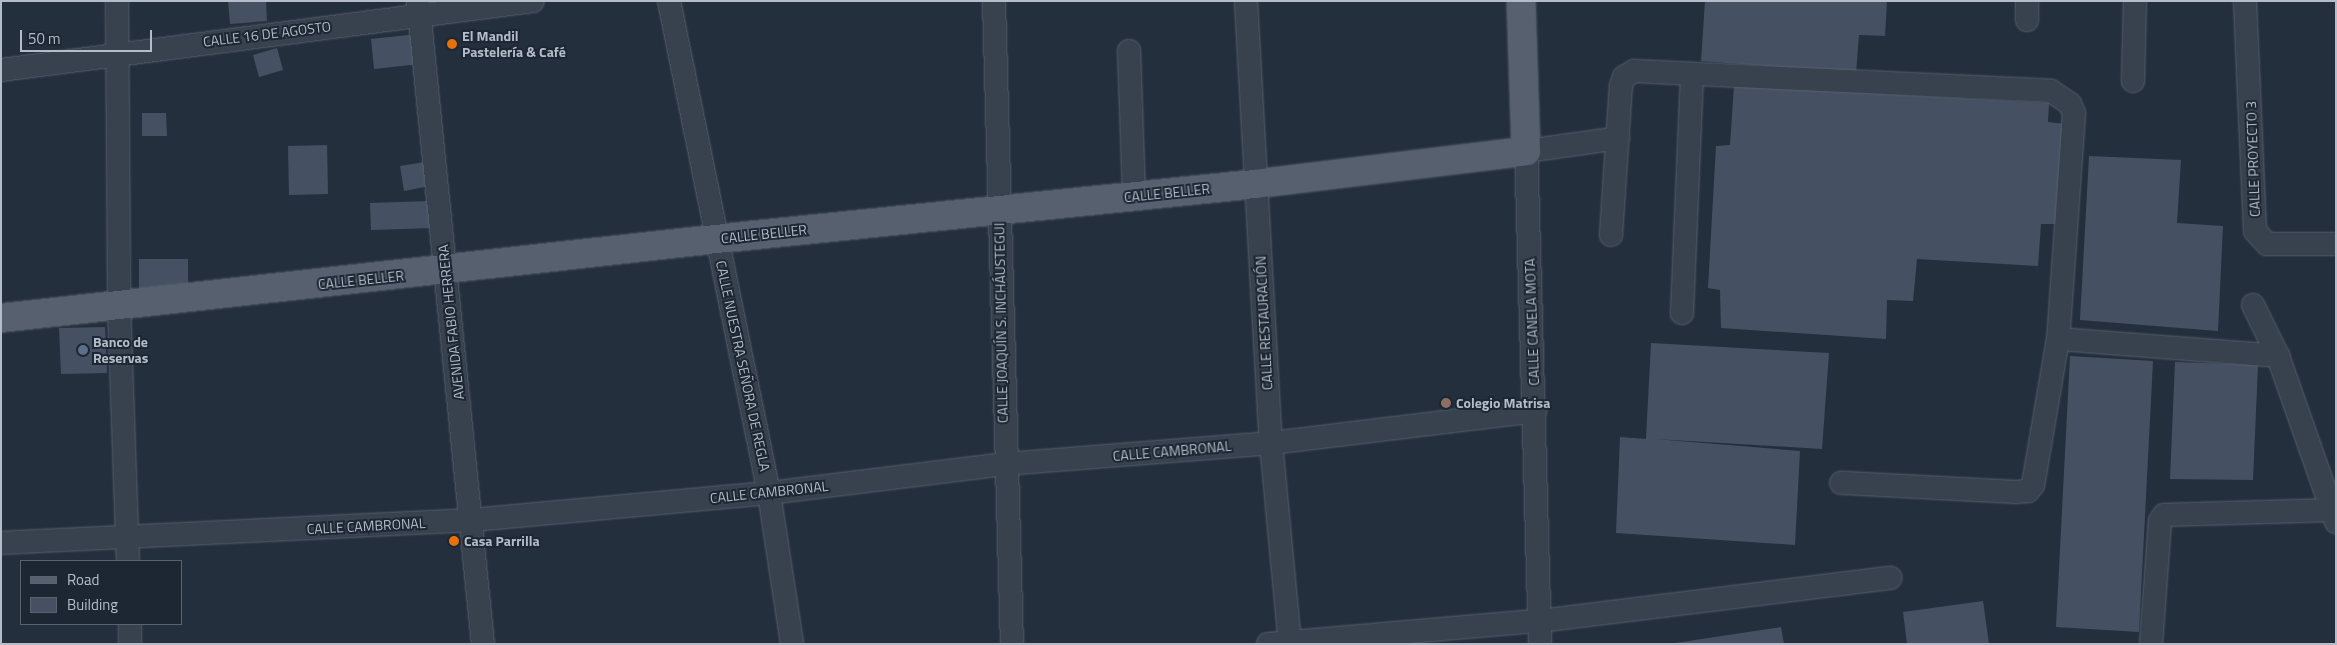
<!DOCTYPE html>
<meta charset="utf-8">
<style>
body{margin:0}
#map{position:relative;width:2337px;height:645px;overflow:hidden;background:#242f3e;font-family:"Titillium Web",sans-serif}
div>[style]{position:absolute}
.building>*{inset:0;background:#455162}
.roads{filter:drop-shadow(0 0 1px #565f6c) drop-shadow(0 0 1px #565f6c)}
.minor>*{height:22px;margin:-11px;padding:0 11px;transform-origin:11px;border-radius:11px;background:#38414e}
.major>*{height:28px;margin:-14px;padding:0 14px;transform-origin:14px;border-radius:14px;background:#56606e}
.dots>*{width:14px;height:14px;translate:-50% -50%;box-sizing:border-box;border:2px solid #1d2633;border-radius:50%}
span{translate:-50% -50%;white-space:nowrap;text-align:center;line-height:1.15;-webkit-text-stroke:4px #1d2633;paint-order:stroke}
.street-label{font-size:14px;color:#b4bcc9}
.poi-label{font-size:14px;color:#b4bcc9;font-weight:700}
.left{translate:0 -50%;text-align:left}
.frame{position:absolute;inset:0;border:2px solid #b4bcc9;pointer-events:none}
.legend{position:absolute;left:20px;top:560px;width:162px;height:65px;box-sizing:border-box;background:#1d2633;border:1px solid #59626f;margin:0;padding:6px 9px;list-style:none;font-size:15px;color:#b4bcc9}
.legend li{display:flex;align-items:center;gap:10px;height:25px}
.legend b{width:25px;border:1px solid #59626f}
.scale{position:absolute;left:20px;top:30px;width:132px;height:22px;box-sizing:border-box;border:2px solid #b4bcc9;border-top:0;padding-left:6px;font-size:15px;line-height:18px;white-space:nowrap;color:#b4bcc9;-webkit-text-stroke:4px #1d2633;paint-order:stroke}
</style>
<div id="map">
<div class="building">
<div style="clip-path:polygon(228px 1px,266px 1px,267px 21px,230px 24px)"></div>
<div style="clip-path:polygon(1705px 1px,1887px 1px,1885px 36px,1859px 35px,1856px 73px,1701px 61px)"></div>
<div style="clip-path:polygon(417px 34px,420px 64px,374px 69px,371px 39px)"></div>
<div style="clip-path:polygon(277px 48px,283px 70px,259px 77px,253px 55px)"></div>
<div style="clip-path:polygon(1734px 86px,2049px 103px,2048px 122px,2066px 124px,2062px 224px,2041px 224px,2038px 266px,1917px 259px,1913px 301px,1887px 300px,1886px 339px,1721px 328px,1720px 290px,1708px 288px,1716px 146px,1730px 145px)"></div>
<div style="clip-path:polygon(142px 113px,166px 113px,167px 136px,142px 136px)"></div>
<div style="clip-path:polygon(327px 145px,328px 194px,289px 195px,288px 146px)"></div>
<div style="clip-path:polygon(2089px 156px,2181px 160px,2177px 223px,2223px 226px,2218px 331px,2080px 320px)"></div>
<div style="clip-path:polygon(431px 161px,435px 185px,404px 191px,400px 166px)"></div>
<div style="clip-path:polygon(431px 201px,433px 228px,371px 230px,370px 203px)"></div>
<div style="clip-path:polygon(139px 259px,188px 259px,188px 288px,139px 289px)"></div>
<div style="clip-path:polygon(105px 327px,107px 373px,61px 374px,59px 328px)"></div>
<div style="clip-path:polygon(1651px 343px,1829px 353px,1822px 449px,1655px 439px,1800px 451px,1795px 545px,1616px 533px,1620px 437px,1646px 439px)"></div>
<div style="clip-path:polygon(2070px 356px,2153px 361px,2139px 632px,2056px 627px)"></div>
<div style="clip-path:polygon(2175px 362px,2258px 365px,2253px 480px,2170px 479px)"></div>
<div style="clip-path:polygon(1983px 601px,1989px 644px,1907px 644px,1903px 612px)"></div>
<div style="clip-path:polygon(1781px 627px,1784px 644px,1675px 644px,1675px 643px)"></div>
</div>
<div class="roads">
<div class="minor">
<div style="left:117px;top:1px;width:304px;rotate:89.6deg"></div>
<div style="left:119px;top:305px;width:256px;rotate:88deg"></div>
<div style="left:418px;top:1px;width:646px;rotate:84.23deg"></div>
<div style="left:669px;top:1px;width:502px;rotate:78.51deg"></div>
<div style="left:769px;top:493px;width:153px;rotate:81.3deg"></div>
<div style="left:994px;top:1px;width:643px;rotate:88.4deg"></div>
<div style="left:1246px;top:1px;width:443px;rotate:86.8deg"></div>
<div style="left:1271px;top:443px;width:202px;rotate:84.6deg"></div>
<div style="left:2245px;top:1px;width:230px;rotate:87.5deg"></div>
<div style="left:2255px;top:231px;width:18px;rotate:47deg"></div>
<div style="left:2267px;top:244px;width:69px"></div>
<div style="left:2027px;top:20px;width:19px;rotate:-90deg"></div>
<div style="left:1129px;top:51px;width:146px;rotate:88deg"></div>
<div style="left:1px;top:70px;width:536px;rotate:-7.39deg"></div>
<div style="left:2133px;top:81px;width:80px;rotate:-88.6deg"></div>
<div style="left:1611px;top:235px;width:149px;rotate:-86.2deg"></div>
<div style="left:1621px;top:86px;width:9px;rotate:-72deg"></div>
<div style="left:1624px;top:77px;width:12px;rotate:-31deg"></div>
<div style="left:1634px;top:71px;width:417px;rotate:2.7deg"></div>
<div style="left:2051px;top:91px;width:23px;rotate:34deg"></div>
<div style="left:2070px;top:104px;width:10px;rotate:66deg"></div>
<div style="left:2074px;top:113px;width:227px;rotate:94deg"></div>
<div style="left:2058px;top:339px;width:148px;rotate:99.7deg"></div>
<div style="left:2033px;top:485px;width:8px;rotate:130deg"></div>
<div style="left:2028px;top:491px;width:13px;rotate:176deg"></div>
<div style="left:2015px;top:492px;width:174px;rotate:-177deg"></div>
<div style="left:2253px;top:305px;width:57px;rotate:63.9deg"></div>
<div style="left:2278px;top:356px;width:176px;rotate:70.7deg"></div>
<div style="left:1682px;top:313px;width:239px;rotate:-87.6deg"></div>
<div style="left:2058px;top:339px;width:221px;rotate:4.4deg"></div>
<div style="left:1px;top:543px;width:472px;rotate:-2.8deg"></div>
<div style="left:472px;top:520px;width:298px;rotate:-5.2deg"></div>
<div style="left:769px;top:493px;width:238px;rotate:-7deg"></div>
<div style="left:1005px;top:464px;width:267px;rotate:-4.5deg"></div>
<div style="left:1271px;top:443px;width:266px;rotate:-6.9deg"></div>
<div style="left:130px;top:624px;width:20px;rotate:90deg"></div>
<div style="left:1268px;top:644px;width:272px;rotate:-4.9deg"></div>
<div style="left:1539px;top:621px;width:354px;rotate:-7deg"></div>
<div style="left:1540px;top:644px;width:493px;rotate:-91.6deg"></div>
<div style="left:1526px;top:151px;width:93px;rotate:-8deg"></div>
<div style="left:2151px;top:644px;width:123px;rotate:-85.8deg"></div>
<div style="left:2160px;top:521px;width:7px;rotate:-56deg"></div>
<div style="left:2164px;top:515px;width:168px;rotate:-1.7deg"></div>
</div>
<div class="major">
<div style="left:1px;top:318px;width:719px;rotate:-6.31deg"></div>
<div style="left:716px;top:239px;width:542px;rotate:-5.83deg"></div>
<div style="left:1255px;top:184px;width:273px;rotate:-6.9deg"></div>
<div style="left:1526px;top:151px;width:150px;rotate:-91.9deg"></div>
</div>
</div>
<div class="dots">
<div style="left:452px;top:44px;background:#e8710a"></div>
<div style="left:83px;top:350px;background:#5c6f8a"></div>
<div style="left:1446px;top:403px;background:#8d6e63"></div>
<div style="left:454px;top:541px;background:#e8710a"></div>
</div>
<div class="street-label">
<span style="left:267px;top:34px;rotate:-7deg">CALLE 16 DE AGOSTO</span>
<span style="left:2253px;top:159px;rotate:-92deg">CALLE PROYECTO 3</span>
<span style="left:1167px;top:193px;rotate:-6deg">CALLE BELLER</span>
<span style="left:764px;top:234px;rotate:-6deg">CALLE BELLER</span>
<span style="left:361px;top:280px;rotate:-6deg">CALLE BELLER</span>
<span style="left:451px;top:322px;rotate:-96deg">AVENIDA FABIO HERRERA</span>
<span style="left:1532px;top:322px;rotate:-92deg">CALLE CANELA MOTA</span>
<span style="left:1001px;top:323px;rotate:-91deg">CALLE JOAQUÍN S. INCHÁUSTEGUI</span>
<span style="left:1264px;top:323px;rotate:-93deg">CALLE RESTAURACIÓN</span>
<span style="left:743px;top:366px;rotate:78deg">CALLE NUESTRA SEÑORA DE REGLA</span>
<span style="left:1172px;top:451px;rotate:-5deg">CALLE CAMBRONAL</span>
<span style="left:769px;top:492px;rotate:-6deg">CALLE CAMBRONAL</span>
<span style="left:366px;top:526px;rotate:-3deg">CALLE CAMBRONAL</span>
</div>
<div class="poi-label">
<span class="left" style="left:462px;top:44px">El Mandil<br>Pastelería &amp; Café</span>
<span class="left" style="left:93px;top:350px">Banco de<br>Reservas</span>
<span class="left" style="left:1456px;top:403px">Colegio Matrisa</span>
<span class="left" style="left:464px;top:541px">Casa Parrilla</span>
</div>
<div class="frame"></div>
<ul class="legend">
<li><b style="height:6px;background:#56606e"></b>Road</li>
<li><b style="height:14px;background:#455162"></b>Building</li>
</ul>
<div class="scale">50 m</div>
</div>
